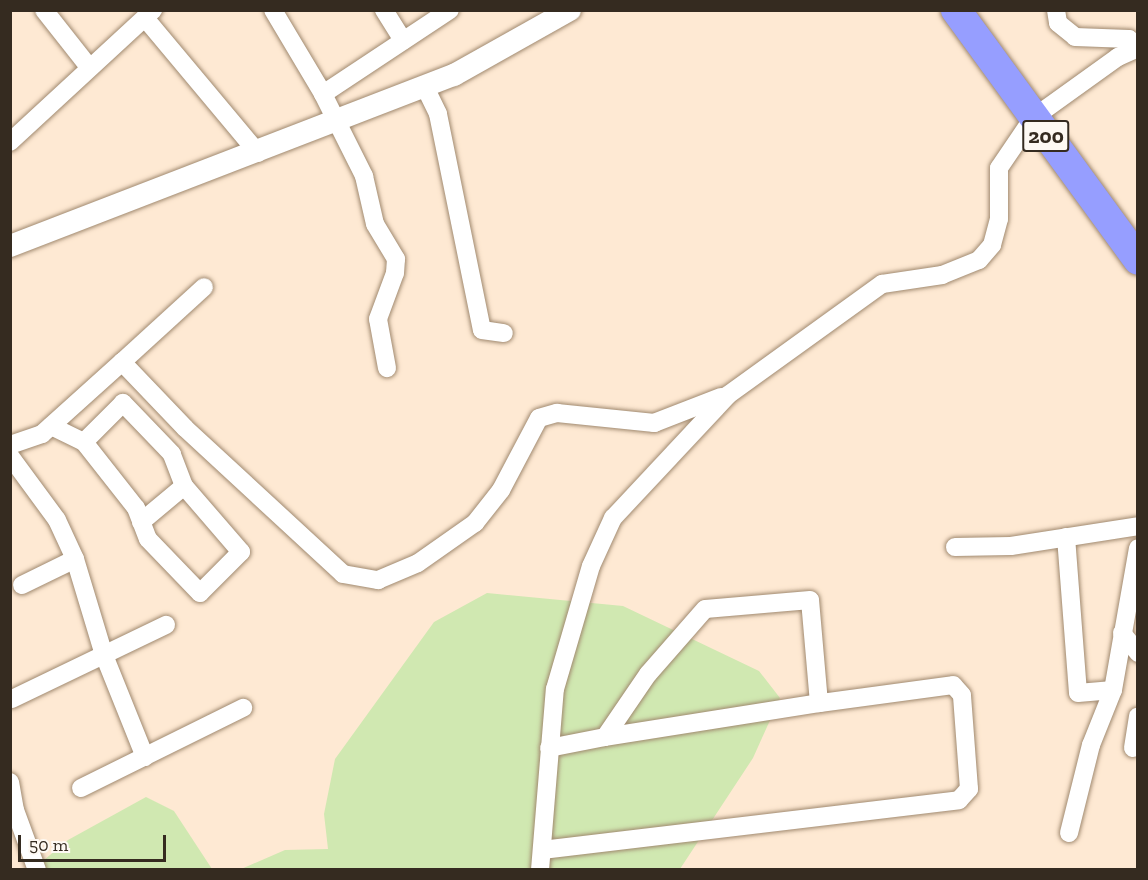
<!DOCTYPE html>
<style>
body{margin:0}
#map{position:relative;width:1148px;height:880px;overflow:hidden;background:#fee9d3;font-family:"Zilla Slab",serif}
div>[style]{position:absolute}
.green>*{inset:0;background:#d0e8b1}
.roads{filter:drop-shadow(0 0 2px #a0896f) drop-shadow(0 0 2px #a0896f)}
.minor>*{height:18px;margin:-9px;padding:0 9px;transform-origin:9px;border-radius:9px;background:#fff}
.tertiary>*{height:22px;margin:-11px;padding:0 11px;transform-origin:11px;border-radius:11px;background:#fff}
.trunk>*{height:30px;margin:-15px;padding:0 15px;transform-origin:15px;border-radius:15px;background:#969eff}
span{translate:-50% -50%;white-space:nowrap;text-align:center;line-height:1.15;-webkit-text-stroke:5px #fef9f3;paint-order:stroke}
.shield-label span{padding:2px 4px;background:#fef9f3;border:2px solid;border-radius:4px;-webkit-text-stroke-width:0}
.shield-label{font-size:21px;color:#352b20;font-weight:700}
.frame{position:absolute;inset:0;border:12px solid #352b20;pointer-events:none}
.scale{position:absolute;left:18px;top:835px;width:148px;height:27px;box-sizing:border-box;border:3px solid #352b20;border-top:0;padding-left:8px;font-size:18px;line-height:21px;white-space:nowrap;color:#352b20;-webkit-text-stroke:4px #fef9f3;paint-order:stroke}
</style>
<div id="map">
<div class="green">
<div style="clip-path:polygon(487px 593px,623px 606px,759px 671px,780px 698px,753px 758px,680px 869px,239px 870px,285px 850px,328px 849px,324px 814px,335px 759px,434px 622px)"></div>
<div style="clip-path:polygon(146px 797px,174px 811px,212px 869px,32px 870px,68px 840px)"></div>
</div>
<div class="roads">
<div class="minor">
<div style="left:44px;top:10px;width:73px;rotate:51.7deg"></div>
<div style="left:273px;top:10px;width:98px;rotate:59.2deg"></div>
<div style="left:323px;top:94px;width:152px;rotate:-33.5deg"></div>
<div style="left:384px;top:10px;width:36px;rotate:58deg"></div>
<div style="left:1056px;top:10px;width:13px;rotate:81deg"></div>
<div style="left:1058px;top:23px;width:22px;rotate:39deg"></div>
<div style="left:1075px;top:37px;width:54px;rotate:2.1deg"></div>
<div style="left:1129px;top:39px;width:11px;rotate:52deg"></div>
<div style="left:145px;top:18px;width:176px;rotate:50.1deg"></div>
<div style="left:425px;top:87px;width:30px;rotate:64deg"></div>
<div style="left:438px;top:114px;width:220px;rotate:78.5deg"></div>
<div style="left:482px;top:330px;width:22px;rotate:8deg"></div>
<div style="left:323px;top:94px;width:92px;rotate:63.4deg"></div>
<div style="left:364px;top:176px;width:49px;rotate:77.1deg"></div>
<div style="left:375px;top:224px;width:41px;rotate:59deg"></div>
<div style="left:396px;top:259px;width:14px;rotate:94deg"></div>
<div style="left:395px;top:273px;width:49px;rotate:110.3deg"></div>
<div style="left:378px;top:319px;width:50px;rotate:79.6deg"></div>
<div style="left:10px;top:142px;width:195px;rotate:-42.7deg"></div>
<div style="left:122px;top:362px;width:111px;rotate:-42.4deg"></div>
<div style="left:51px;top:426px;width:37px;rotate:26deg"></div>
<div style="left:84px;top:442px;width:84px;rotate:51.8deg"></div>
<div style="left:136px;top:508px;width:33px;rotate:69deg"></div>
<div style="left:148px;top:539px;width:75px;rotate:46.1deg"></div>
<div style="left:200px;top:593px;width:58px;rotate:-45deg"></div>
<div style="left:241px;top:552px;width:87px;rotate:-130.8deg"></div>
<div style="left:184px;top:486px;width:34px;rotate:-111deg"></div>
<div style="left:172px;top:454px;width:71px;rotate:-133.9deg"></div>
<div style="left:123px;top:403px;width:55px;rotate:135deg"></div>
<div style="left:10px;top:445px;width:34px;rotate:-19deg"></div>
<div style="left:42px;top:434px;width:108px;rotate:-42deg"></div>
<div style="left:122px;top:362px;width:91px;rotate:46.3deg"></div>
<div style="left:185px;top:428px;width:215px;rotate:42.7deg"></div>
<div style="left:343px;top:574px;width:36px;rotate:10deg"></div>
<div style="left:378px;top:580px;width:43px;rotate:-23deg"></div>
<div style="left:418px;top:563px;width:70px;rotate:-35.1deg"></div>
<div style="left:475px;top:523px;width:42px;rotate:-51.8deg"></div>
<div style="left:501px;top:490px;width:81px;rotate:-62.2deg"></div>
<div style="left:539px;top:418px;width:19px;rotate:-16deg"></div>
<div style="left:557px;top:413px;width:98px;rotate:5.9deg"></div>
<div style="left:654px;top:423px;width:72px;rotate:-21.2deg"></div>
<div style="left:10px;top:456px;width:79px;rotate:53.7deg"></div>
<div style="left:57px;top:520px;width:43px;rotate:65.2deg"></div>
<div style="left:75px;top:559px;width:100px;rotate:73.2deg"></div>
<div style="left:104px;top:655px;width:110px;rotate:68.1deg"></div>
<div style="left:141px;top:522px;width:56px;rotate:-39.9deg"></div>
<div style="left:1066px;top:537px;width:156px;rotate:85.6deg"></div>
<div style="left:1078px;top:693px;width:35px;rotate:-5deg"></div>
<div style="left:1113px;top:690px;width:144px;rotate:-80deg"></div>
<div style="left:955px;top:547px;width:56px;rotate:-1deg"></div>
<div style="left:1011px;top:546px;width:129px;rotate:-8.9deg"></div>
<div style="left:22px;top:585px;width:59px;rotate:-26.1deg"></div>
<div style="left:1122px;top:633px;width:26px;rotate:51deg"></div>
<div style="left:12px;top:699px;width:171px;rotate:-25.7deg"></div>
<div style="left:605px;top:737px;width:217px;rotate:-9deg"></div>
<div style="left:1133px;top:748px;width:32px;rotate:-81deg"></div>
<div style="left:10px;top:782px;width:28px;rotate:80deg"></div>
<div style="left:15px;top:810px;width:64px;rotate:69.9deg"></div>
<div style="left:81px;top:788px;width:181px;rotate:-26.3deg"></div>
<div style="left:1069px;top:833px;width:91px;rotate:-76deg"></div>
<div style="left:1091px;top:745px;width:59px;rotate:-68.2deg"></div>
<div style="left:542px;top:850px;width:420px;rotate:-6.8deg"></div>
<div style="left:959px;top:800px;width:15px;rotate:-48deg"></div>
<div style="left:969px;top:789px;width:94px;rotate:-94.3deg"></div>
<div style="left:962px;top:695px;width:13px;rotate:-132deg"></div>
<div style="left:953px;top:685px;width:135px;rotate:172.3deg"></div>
<div style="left:819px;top:703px;width:103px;rotate:-95deg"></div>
<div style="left:810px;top:600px;width:105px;rotate:175.1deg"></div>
<div style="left:705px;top:609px;width:86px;rotate:131.2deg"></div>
<div style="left:648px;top:674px;width:76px;rotate:124.3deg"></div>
<div style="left:605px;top:737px;width:57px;rotate:168.9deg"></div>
<div style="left:540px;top:870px;width:182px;rotate:-85.3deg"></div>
<div style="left:555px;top:689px;width:128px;rotate:-73.7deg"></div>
<div style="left:591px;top:566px;width:53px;rotate:-65.4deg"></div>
<div style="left:613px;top:518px;width:168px;rotate:-46.9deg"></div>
<div style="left:728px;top:395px;width:190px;rotate:-35.8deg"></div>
<div style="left:882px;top:284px;width:61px;rotate:-8.5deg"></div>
<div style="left:942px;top:275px;width:40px;rotate:-22deg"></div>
<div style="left:979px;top:260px;width:20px;rotate:-49deg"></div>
<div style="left:992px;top:245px;width:27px;rotate:-75deg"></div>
<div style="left:999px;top:219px;width:51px;rotate:-90deg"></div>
<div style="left:999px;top:168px;width:60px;rotate:-55.8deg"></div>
<div style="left:1033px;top:118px;width:105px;rotate:-35.7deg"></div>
<div style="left:1118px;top:57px;width:22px;rotate:-24deg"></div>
</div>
<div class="tertiary">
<div style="left:10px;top:246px;width:476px;rotate:-21.1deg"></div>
<div style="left:454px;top:75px;width:133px;rotate:-29.3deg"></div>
</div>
<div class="trunk">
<div style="left:956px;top:10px;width:309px;rotate:53.9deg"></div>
</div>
</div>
<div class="shield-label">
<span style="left:1046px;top:136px">200</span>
</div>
<div class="frame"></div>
<div class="scale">50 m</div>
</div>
